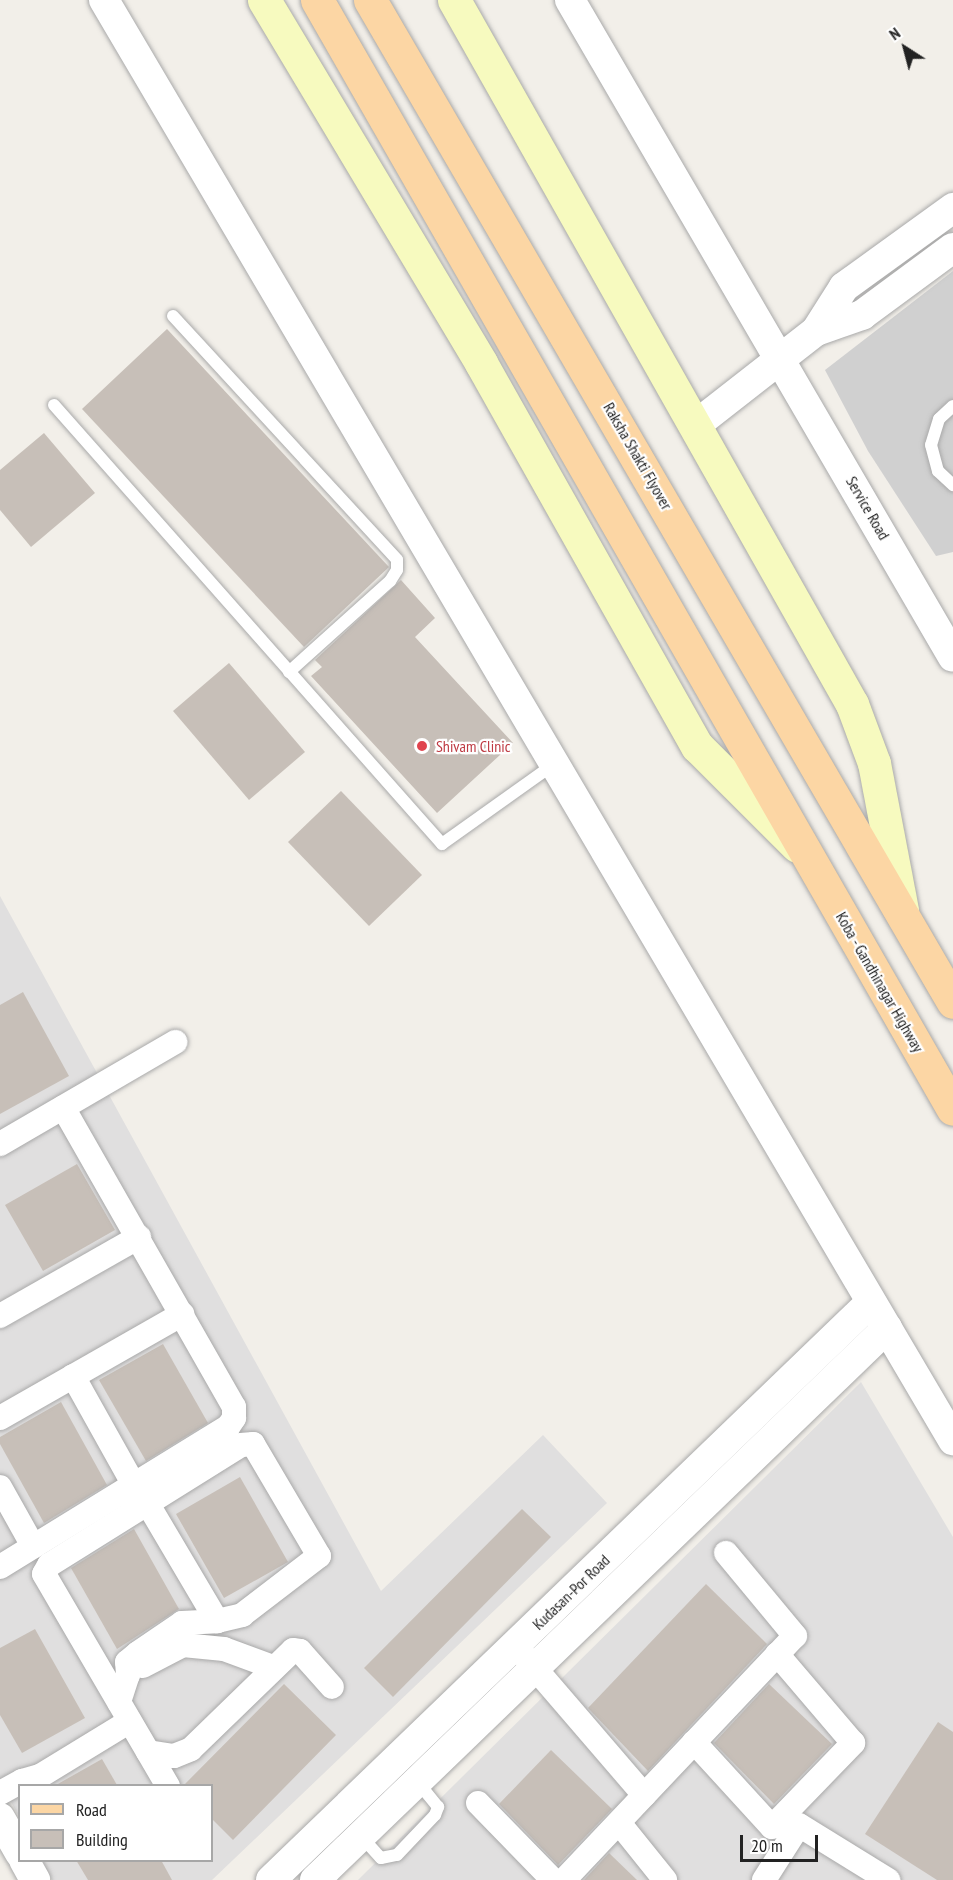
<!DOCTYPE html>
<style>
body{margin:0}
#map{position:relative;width:953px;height:1880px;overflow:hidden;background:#f2efe9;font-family:"PT Sans Narrow",sans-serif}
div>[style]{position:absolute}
.residential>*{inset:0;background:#e0dfdf}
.religious>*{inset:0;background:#d0d0d0}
.building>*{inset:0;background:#c7bfb8}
.roads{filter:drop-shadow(0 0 2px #a9a9a9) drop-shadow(0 0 2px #a9a9a9)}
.service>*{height:12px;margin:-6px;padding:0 6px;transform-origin:6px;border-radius:6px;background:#fff}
.minor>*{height:24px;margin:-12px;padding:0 12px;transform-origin:12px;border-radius:12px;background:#fff}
.tertiary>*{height:30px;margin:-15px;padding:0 15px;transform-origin:15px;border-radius:15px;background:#fff}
.secondary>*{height:33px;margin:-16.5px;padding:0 16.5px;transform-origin:16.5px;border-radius:16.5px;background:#f7fabf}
.primary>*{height:33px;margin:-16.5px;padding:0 16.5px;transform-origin:16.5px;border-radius:16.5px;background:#fcd6a4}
.dots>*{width:16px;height:16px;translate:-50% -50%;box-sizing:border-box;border:3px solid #fff;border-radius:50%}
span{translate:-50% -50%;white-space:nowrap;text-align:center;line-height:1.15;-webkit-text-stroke:4.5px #fff;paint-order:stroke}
.street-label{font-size:16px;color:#222}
.health-label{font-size:16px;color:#be3a42}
.left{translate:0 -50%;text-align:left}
.legend{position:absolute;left:18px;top:1784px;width:195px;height:78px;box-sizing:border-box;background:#fff;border:2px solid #a7a7a7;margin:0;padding:8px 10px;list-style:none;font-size:18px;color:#222}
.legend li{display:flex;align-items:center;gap:12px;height:30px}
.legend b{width:30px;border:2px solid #a7a7a7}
.north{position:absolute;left:875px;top:18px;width:60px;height:60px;-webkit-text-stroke:4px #fff;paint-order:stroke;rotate:324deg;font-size:16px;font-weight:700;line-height:24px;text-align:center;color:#222}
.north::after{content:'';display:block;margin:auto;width:21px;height:27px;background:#222;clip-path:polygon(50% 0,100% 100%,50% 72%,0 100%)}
.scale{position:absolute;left:740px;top:1835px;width:78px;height:27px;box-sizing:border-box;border:3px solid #222;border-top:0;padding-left:8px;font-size:18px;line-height:21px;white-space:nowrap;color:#222;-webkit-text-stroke:4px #fff;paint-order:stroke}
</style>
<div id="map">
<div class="residential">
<div style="clip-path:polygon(0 896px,381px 1591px,543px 1435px,607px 1503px,212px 1880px,52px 1880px,42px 1861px,212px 1860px,212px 1786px,20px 1786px,19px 1817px,0 1781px)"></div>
<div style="clip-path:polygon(861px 1382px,953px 1537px,953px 1880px,358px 1880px)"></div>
</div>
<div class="religious">
<div style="clip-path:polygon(953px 271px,953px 552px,936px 556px,868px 451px,825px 370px)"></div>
</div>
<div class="building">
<div style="clip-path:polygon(167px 329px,389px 567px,304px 647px,82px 409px)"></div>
<div style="clip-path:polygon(44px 433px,95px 493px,31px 547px,0 510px,0 470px)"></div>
<div style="clip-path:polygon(401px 580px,435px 618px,415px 637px,513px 743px,437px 813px,311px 676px,322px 667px,315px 660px)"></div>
<div style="clip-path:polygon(229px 663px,305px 752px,249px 800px,173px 711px)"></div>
<div style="clip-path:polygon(341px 791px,422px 875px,369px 926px,288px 842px)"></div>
<div style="clip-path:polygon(23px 992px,69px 1076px,0 1114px,0 1005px)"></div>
<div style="clip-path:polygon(77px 1164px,115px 1230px,43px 1271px,5px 1205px)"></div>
<div style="clip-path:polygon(163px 1344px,208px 1423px,146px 1461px,99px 1380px)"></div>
<div style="clip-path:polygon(61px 1402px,107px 1485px,44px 1523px,0 1444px,0 1437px)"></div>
<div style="clip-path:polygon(240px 1477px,288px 1562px,224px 1598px,176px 1514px)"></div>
<div style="clip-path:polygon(522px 1509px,551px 1537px,393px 1697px,364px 1668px)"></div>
<div style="clip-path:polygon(134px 1529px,179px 1609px,117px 1649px,71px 1568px)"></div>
<div style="clip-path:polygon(706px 1584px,767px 1644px,648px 1771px,588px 1708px)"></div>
<div style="clip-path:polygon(35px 1629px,85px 1718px,22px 1753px,0 1715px,0 1648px)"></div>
<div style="clip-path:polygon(284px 1684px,336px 1735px,233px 1840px,212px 1819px,212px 1785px,184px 1785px)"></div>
<div style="clip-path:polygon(769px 1684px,832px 1744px,774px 1804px,714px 1743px)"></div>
<div style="clip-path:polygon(938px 1722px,953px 1732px,953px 1880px,937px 1880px,865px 1834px)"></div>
<div style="clip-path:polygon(551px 1750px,612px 1809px,558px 1865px,499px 1804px)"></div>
<div style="clip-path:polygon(102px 1759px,117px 1785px,56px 1785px)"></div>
<div style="clip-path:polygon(609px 1853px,637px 1880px,584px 1880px)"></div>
<div style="clip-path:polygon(76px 1860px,161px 1860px,172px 1880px,88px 1880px)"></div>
</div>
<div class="roads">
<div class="service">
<div style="left:173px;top:316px;width:331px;rotate:47.4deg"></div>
<div style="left:397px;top:560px;width:10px;rotate:90deg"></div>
<div style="left:397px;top:570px;width:13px;rotate:122deg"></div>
<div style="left:390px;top:581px;width:136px;rotate:138deg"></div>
<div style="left:54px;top:405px;width:586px;rotate:48.53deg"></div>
<div style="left:442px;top:844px;width:138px;rotate:-35.5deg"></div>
<div style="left:953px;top:406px;width:19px;rotate:137deg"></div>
<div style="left:939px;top:419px;width:27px;rotate:107deg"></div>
<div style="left:931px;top:445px;width:27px;rotate:75deg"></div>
<div style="left:938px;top:471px;width:21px;rotate:43deg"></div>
<div style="left:360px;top:1835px;width:31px;rotate:48deg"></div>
<div style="left:381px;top:1858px;width:16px;rotate:-11deg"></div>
<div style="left:397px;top:1855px;width:55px;rotate:-46.5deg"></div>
<div style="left:435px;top:1815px;width:9px;rotate:-69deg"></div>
<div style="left:438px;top:1807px;width:32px;rotate:-129deg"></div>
</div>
<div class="minor">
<div style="left:0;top:1144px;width:203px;rotate:-30.2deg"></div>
<div style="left:0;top:1316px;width:160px;rotate:-29.6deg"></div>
<div style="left:73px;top:1376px;width:125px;rotate:60.8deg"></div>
<div style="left:0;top:1418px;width:210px;rotate:-29.7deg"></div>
<div style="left:0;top:1487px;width:68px;rotate:60.8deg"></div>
<div style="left:149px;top:1506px;width:134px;rotate:59.4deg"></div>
<div style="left:0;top:1567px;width:268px;rotate:-31.6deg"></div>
<div style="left:228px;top:1427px;width:11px;rotate:-56deg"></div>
<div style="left:234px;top:1418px;width:11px;rotate:-90deg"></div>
<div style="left:234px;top:1407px;width:345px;rotate:-119.7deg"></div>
<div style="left:515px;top:1645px;width:198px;rotate:49.3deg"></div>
<div style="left:143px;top:1666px;width:45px;rotate:-27.7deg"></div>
<div style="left:183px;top:1645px;width:41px;rotate:5.6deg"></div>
<div style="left:224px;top:1649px;width:52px;rotate:20.2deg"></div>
<div style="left:119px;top:1702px;width:28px;rotate:-72deg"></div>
<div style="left:128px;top:1675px;width:13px;rotate:-94deg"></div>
<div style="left:127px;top:1662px;width:14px;rotate:-39deg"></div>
<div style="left:138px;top:1653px;width:53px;rotate:-34.3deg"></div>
<div style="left:182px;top:1623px;width:35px;rotate:-3deg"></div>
<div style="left:217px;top:1621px;width:26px;rotate:-13deg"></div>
<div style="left:242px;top:1615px;width:97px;rotate:-37.5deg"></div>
<div style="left:319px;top:1556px;width:130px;rotate:-120.5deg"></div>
<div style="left:253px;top:1444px;width:12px;rotate:175deg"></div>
<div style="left:241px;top:1445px;width:226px;rotate:148deg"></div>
<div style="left:49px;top:1565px;width:10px;rotate:119deg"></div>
<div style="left:44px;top:1574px;width:246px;rotate:59.7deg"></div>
<div style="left:694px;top:1742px;width:115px;rotate:47.5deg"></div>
<div style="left:772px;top:1827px;width:117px;rotate:-46deg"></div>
<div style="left:853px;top:1743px;width:117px;rotate:-130.5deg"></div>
<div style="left:148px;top:1752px;width:26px;rotate:9deg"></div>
<div style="left:174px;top:1756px;width:18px;rotate:-22deg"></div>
<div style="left:191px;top:1749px;width:142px;rotate:-44.1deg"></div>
<div style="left:293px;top:1650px;width:7px;rotate:8deg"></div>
<div style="left:300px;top:1651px;width:48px;rotate:48.4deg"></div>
<div style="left:0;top:1793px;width:25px;rotate:-29deg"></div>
<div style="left:22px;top:1781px;width:19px;rotate:-16deg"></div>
<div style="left:40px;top:1776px;width:105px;rotate:-31.4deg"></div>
<div style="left:478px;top:1803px;width:107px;rotate:45.8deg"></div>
<div style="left:620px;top:1824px;width:72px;rotate:51.2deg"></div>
<div style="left:564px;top:1880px;width:336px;rotate:-46.6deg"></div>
<div style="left:795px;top:1636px;width:108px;rotate:-129.7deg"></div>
<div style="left:764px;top:1880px;width:65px;rotate:-57.5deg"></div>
<div style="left:799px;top:1825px;width:105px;rotate:31.7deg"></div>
</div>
<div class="tertiary">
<div style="left:104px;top:0;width:1672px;rotate:59.48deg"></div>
<div style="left:570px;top:0;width:760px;rotate:59.76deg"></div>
<div style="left:816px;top:331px;width:49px;rotate:-19.2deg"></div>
<div style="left:862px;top:315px;width:113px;rotate:-36.4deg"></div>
<div style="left:697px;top:424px;width:151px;rotate:-38deg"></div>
<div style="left:816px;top:331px;width:52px;rotate:-57.5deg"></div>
<div style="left:844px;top:287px;width:135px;rotate:-35.9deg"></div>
<div style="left:0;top:1818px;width:40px;rotate:60.3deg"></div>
<div style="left:24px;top:1860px;width:23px;rotate:61deg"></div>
<div style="left:271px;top:1880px;width:832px;rotate:-43.93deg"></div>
<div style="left:315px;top:1880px;width:795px;rotate:-43.98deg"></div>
</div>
<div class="secondary">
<div style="left:264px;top:0;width:423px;rotate:59.1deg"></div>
<div style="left:481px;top:363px;width:440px;rotate:60.6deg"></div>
<div style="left:697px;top:746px;width:141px;rotate:45deg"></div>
<div style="left:454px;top:0;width:809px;rotate:60.52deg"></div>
<div style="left:852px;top:704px;width:63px;rotate:69.6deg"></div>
<div style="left:874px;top:763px;width:150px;rotate:79.2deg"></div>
</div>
<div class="primary">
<div style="left:317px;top:0;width:1278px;rotate:60.17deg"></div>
<div style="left:370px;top:0;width:1159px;rotate:59.81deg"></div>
</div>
</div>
<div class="dots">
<div style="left:422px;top:746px;background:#e0444e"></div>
</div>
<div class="street-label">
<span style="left:638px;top:456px;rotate:60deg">Raksha Shakti Flyover</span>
<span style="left:868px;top:508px;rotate:60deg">Service Road</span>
<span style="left:880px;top:982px;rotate:60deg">Koba - Gandhinagar Highway</span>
<span style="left:571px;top:1592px;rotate:-44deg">Kudasan-Por Road</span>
</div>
<div class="health-label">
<span class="left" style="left:436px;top:746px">Shivam Clinic</span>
</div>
<ul class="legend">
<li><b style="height:8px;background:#fcd6a4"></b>Road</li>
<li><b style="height:16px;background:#c7bfb8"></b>Building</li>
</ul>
<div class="north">N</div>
<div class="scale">20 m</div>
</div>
